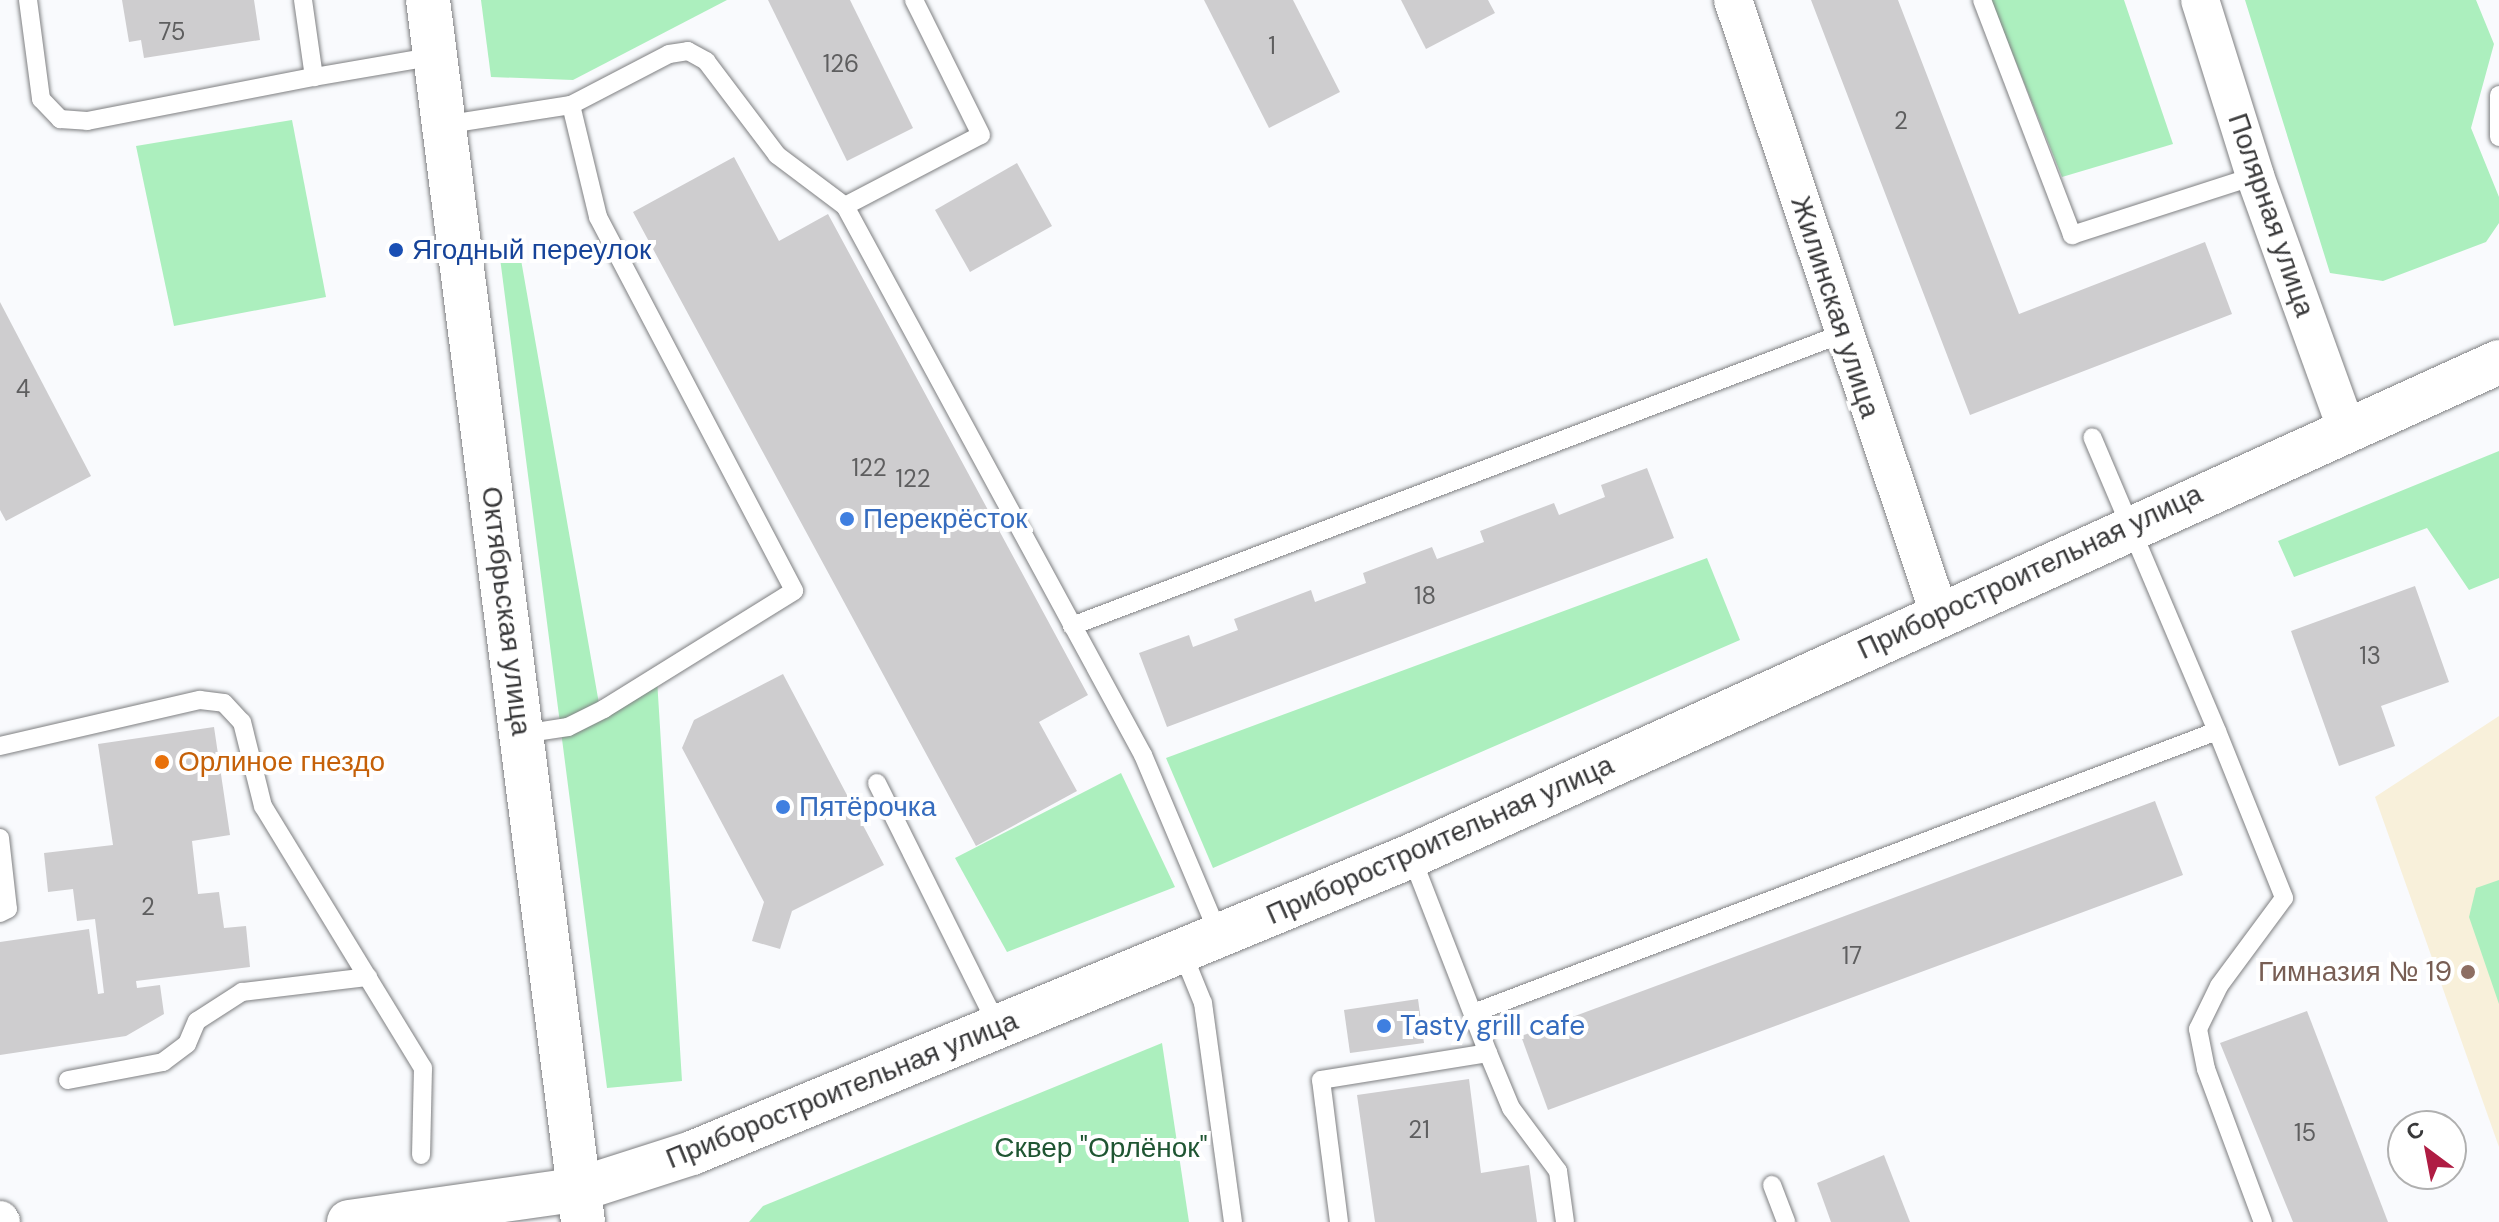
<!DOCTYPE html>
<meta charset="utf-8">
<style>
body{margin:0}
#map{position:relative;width:2499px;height:1222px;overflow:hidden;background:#f9fafd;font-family:"DM Sans",sans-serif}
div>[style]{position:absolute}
.education>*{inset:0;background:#f8f0da}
.green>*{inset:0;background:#acefbe}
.building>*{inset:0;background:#cecdcf}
.roads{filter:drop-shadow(0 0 2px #7f8082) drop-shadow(0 0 2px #7f8082)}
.lane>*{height:18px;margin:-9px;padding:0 9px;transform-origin:9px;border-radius:9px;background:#fff}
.street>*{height:38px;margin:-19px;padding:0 19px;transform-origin:19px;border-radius:19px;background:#fff}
.secondary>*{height:44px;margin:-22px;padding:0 22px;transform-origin:22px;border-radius:22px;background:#fff}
.primary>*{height:44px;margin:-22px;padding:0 22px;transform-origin:22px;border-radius:22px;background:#fff}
.dots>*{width:22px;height:22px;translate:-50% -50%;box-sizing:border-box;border:4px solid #fff;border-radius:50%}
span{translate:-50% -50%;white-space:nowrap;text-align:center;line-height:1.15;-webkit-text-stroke:8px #fff;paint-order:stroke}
.number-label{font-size:24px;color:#5e5e5f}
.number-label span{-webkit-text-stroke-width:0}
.street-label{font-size:28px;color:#39393a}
.transit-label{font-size:28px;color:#164399}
.left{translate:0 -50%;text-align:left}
.shop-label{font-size:28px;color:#366cbe}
.food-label{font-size:28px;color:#c56008}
.education-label{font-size:28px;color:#785e54}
.right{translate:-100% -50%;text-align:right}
.park-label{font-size:28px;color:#1f5532}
.north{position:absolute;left:2387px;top:1110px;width:80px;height:80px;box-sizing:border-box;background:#fff;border:2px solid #b0b0b0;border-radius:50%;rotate:328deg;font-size:22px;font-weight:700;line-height:32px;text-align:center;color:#39393a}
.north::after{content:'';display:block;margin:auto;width:28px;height:36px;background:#af1c43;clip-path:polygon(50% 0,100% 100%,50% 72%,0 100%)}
</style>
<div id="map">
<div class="education">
<div style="clip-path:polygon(2499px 716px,2499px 1147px,2375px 797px)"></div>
</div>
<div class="green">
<div style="clip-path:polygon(481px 0,727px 0,573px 80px,491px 77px)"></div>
<div style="clip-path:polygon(1991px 0,2124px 0,2173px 144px,2062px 177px)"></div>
<div style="clip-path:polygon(2245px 0,2476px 0,2494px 44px,2471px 128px,2499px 197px,2499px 223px,2486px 242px,2383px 281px,2330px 273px)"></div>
<div style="clip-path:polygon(292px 120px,326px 297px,174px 326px,136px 146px)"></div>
<div style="clip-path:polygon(520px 254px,601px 715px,657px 679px,682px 1081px,607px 1088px,500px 258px)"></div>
<div style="clip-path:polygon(2499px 451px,2499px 578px,2469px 590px,2427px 528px,2294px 577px,2278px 541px)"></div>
<div style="clip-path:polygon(1707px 558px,1740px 640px,1213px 868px,1166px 758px)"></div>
<div style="clip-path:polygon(1121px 773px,1175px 887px,1007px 952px,955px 858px)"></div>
<div style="clip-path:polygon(2499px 880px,2499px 1004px,2469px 917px,2476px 888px)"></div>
<div style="clip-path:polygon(1162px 1043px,1189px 1222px,749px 1222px,763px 1206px)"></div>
</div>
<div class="building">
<div style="clip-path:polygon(122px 0,254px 0,260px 40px,144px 58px,141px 40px,129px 42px)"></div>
<div style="clip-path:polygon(768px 0,850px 0,913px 128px,847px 161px)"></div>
<div style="clip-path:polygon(1204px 0,1293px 0,1340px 92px,1269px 128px)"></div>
<div style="clip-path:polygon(1401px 0,1488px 0,1495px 13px,1426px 49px)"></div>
<div style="clip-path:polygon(1811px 0,1898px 0,2019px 314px,2205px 242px,2232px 314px,1970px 415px)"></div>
<div style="clip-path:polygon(734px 157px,779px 241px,828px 214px,1088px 695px,1039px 722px,1077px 791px,976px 846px,633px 212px)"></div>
<div style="clip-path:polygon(1017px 163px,1052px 226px,970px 272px,935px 210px)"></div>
<div style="clip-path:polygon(0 302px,91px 476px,6px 521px,0 510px)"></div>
<div style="clip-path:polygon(1647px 468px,1674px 538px,1167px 727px,1139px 653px,1189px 635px,1193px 647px,1238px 630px,1234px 619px,1311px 590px,1315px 602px,1366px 583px,1363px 573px,1432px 547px,1437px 559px,1484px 542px,1480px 531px,1554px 503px,1559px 515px,1605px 497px,1601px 485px)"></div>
<div style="clip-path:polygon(2415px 586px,2449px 682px,2381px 706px,2395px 746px,2339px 766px,2291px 631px)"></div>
<div style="clip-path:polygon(783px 674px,884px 865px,792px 911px,780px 949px,752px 941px,764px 902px,682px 748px,694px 720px)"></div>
<div style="clip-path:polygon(214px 727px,230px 835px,192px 841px,198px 894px,219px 892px,224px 928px,246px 926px,250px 967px,136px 981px,137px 988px,160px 985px,164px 1014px,126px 1036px,0 1055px,0 942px,89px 929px,98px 994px,104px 993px,95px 919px,77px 921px,73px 889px,48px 892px,44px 853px,113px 845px,98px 744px)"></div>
<div style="clip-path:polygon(2155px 801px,2183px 875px,1548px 1110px,1521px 1036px)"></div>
<div style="clip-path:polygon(1418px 999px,1424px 1043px,1350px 1053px,1344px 1010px)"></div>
<div style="clip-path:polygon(2307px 1011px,2388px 1222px,2293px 1222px,2220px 1043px)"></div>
<div style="clip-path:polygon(1469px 1079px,1481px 1173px,1529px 1165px,1537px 1222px,1375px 1222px,1357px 1095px)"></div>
<div style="clip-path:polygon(1884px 1155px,1910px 1222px,1831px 1222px,1817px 1183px)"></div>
</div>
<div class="roads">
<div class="lane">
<div style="left:28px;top:0;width:100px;rotate:82.5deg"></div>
<div style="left:41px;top:99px;width:28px;rotate:46deg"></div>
<div style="left:60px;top:119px;width:27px;rotate:4deg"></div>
<div style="left:87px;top:121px;width:231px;rotate:-11deg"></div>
<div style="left:303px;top:0;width:78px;rotate:81.9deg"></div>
<div style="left:314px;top:77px;width:123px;rotate:-9.8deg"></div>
<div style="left:1982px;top:0;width:252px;rotate:69deg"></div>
<div style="left:2072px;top:235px;width:192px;rotate:-17.9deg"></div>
<div style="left:2499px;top:95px;width:42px;rotate:90deg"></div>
<div style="left:571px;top:105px;width:110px;rotate:-27.5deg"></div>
<div style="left:669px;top:54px;width:19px;rotate:-9deg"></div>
<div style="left:688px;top:51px;width:21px;rotate:29deg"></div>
<div style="left:706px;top:61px;width:118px;rotate:52.9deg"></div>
<div style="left:777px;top:155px;width:85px;rotate:36.9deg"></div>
<div style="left:845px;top:206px;width:625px;rotate:61.51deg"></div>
<div style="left:1143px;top:755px;width:195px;rotate:67.1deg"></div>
<div style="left:443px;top:125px;width:130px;rotate:-8.9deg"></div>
<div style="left:571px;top:105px;width:115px;rotate:76.4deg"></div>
<div style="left:598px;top:217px;width:422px;rotate:62.3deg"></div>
<div style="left:794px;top:591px;width:224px;rotate:148.2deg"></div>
<div style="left:604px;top:709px;width:40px;rotate:153.4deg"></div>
<div style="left:568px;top:727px;width:47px;rotate:171.3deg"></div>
<div style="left:845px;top:206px;width:153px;rotate:-27.6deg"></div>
<div style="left:981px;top:135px;width:151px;rotate:-116.4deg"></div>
<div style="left:1072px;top:626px;width:826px;rotate:-20.78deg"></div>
<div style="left:2217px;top:731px;width:180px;rotate:68.1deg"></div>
<div style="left:2284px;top:898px;width:109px;rotate:126.5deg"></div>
<div style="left:2219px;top:986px;width:48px;rotate:116deg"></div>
<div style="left:2198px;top:1029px;width:41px;rotate:78.7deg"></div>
<div style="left:2206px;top:1069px;width:163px;rotate:69.6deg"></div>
<div style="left:0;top:746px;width:205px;rotate:-13deg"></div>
<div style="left:200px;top:700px;width:24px;rotate:7deg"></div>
<div style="left:224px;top:703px;width:26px;rotate:47deg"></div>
<div style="left:242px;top:722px;width:87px;rotate:76deg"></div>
<div style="left:263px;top:806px;width:307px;rotate:58.6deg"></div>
<div style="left:423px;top:1068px;width:87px;rotate:91.3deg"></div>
<div style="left:877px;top:783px;width:272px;rotate:63.6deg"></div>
<div style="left:0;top:838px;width:71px;rotate:83.6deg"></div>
<div style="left:8px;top:909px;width:9px;rotate:153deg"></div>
<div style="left:1183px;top:954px;width:53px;rotate:67.8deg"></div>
<div style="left:1203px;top:1003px;width:221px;rotate:82.2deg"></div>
<div style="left:1476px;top:1012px;width:792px;rotate:-20.77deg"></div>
<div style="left:2217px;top:731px;width:319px;rotate:-113deg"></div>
<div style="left:1488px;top:1053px;width:60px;rotate:67.3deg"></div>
<div style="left:1511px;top:1108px;width:79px;rotate:53.3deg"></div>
<div style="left:1558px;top:1171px;width:51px;rotate:82.2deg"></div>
<div style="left:68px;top:1080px;width:97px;rotate:-10.7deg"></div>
<div style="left:163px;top:1062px;width:30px;rotate:-37deg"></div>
<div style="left:187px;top:1044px;width:25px;rotate:-67deg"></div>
<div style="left:197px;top:1021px;width:54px;rotate:-32.8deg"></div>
<div style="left:242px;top:992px;width:127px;rotate:-6.8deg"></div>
<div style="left:1772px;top:1185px;width:40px;rotate:69deg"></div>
<div style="left:1339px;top:1222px;width:143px;rotate:-97.2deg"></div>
<div style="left:1321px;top:1080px;width:169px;rotate:-9.2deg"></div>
<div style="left:1488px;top:1053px;width:212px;rotate:-111.3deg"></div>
</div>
<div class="street">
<div style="left:1733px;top:0;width:647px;rotate:71.42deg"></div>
<div style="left:2200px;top:0;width:184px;rotate:72.6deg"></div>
<div style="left:2255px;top:176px;width:268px;rotate:70.1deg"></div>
<div style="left:0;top:1220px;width:2px;rotate:63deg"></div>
</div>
<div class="secondary">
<div style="left:349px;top:1222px;width:233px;rotate:-8.1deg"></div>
<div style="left:580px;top:1189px;width:118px;rotate:-17.8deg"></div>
<div style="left:692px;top:1153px;width:778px;rotate:-22.44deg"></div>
<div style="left:1411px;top:856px;width:1195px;rotate:-24.42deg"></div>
</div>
<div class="primary">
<div style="left:428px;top:0;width:1232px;rotate:82.77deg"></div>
</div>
</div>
<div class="dots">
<div style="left:396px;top:250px;background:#1a4fb4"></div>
<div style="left:847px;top:519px;background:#3f7fe0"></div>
<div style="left:162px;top:762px;background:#e8710a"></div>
<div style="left:783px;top:807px;background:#3f7fe0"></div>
<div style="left:2468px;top:972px;background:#8d6e63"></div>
<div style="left:1384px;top:1026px;background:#3f7fe0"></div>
</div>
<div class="number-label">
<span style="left:172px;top:32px">75</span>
<span style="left:1272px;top:46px">1</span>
<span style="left:841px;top:64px">126</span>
<span style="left:1901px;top:121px">2</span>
<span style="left:23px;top:389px">4</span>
<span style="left:869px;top:468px">122</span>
<span style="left:913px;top:479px">122</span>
<span style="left:1425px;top:596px">18</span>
<span style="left:2370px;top:656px">13</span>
<span style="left:148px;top:907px">2</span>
<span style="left:1852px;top:956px">17</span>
<span style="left:1419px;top:1130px">21</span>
<span style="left:2305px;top:1133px">15</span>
</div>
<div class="street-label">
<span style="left:2271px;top:215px;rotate:71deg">Полярная улица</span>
<span style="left:1835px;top:307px;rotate:72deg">Жилинская улица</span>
<span style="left:2030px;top:572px;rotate:-25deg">Приборостроительная улица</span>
<span style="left:506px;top:611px;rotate:83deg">Октябрьская улица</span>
<span style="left:1440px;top:840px;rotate:-24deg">Приборостроительная улица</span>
<span style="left:842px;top:1090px;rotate:-22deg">Приборостроительная улица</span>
</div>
<div class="transit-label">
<span class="left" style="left:412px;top:250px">Ягодный переулок</span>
</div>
<div class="shop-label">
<span class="left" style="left:863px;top:519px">Перекрёсток</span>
<span class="left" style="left:799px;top:807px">Пятёрочка</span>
<span class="left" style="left:1400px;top:1026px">Tasty grill cafe</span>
</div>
<div class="food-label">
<span class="left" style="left:178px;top:762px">Орлиное гнездо</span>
</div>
<div class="education-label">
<span class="right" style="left:2452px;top:972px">Гимназия № 19</span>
</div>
<div class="park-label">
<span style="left:1101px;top:1148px">Сквер "Орлёнок"</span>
</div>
<div class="north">С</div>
</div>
